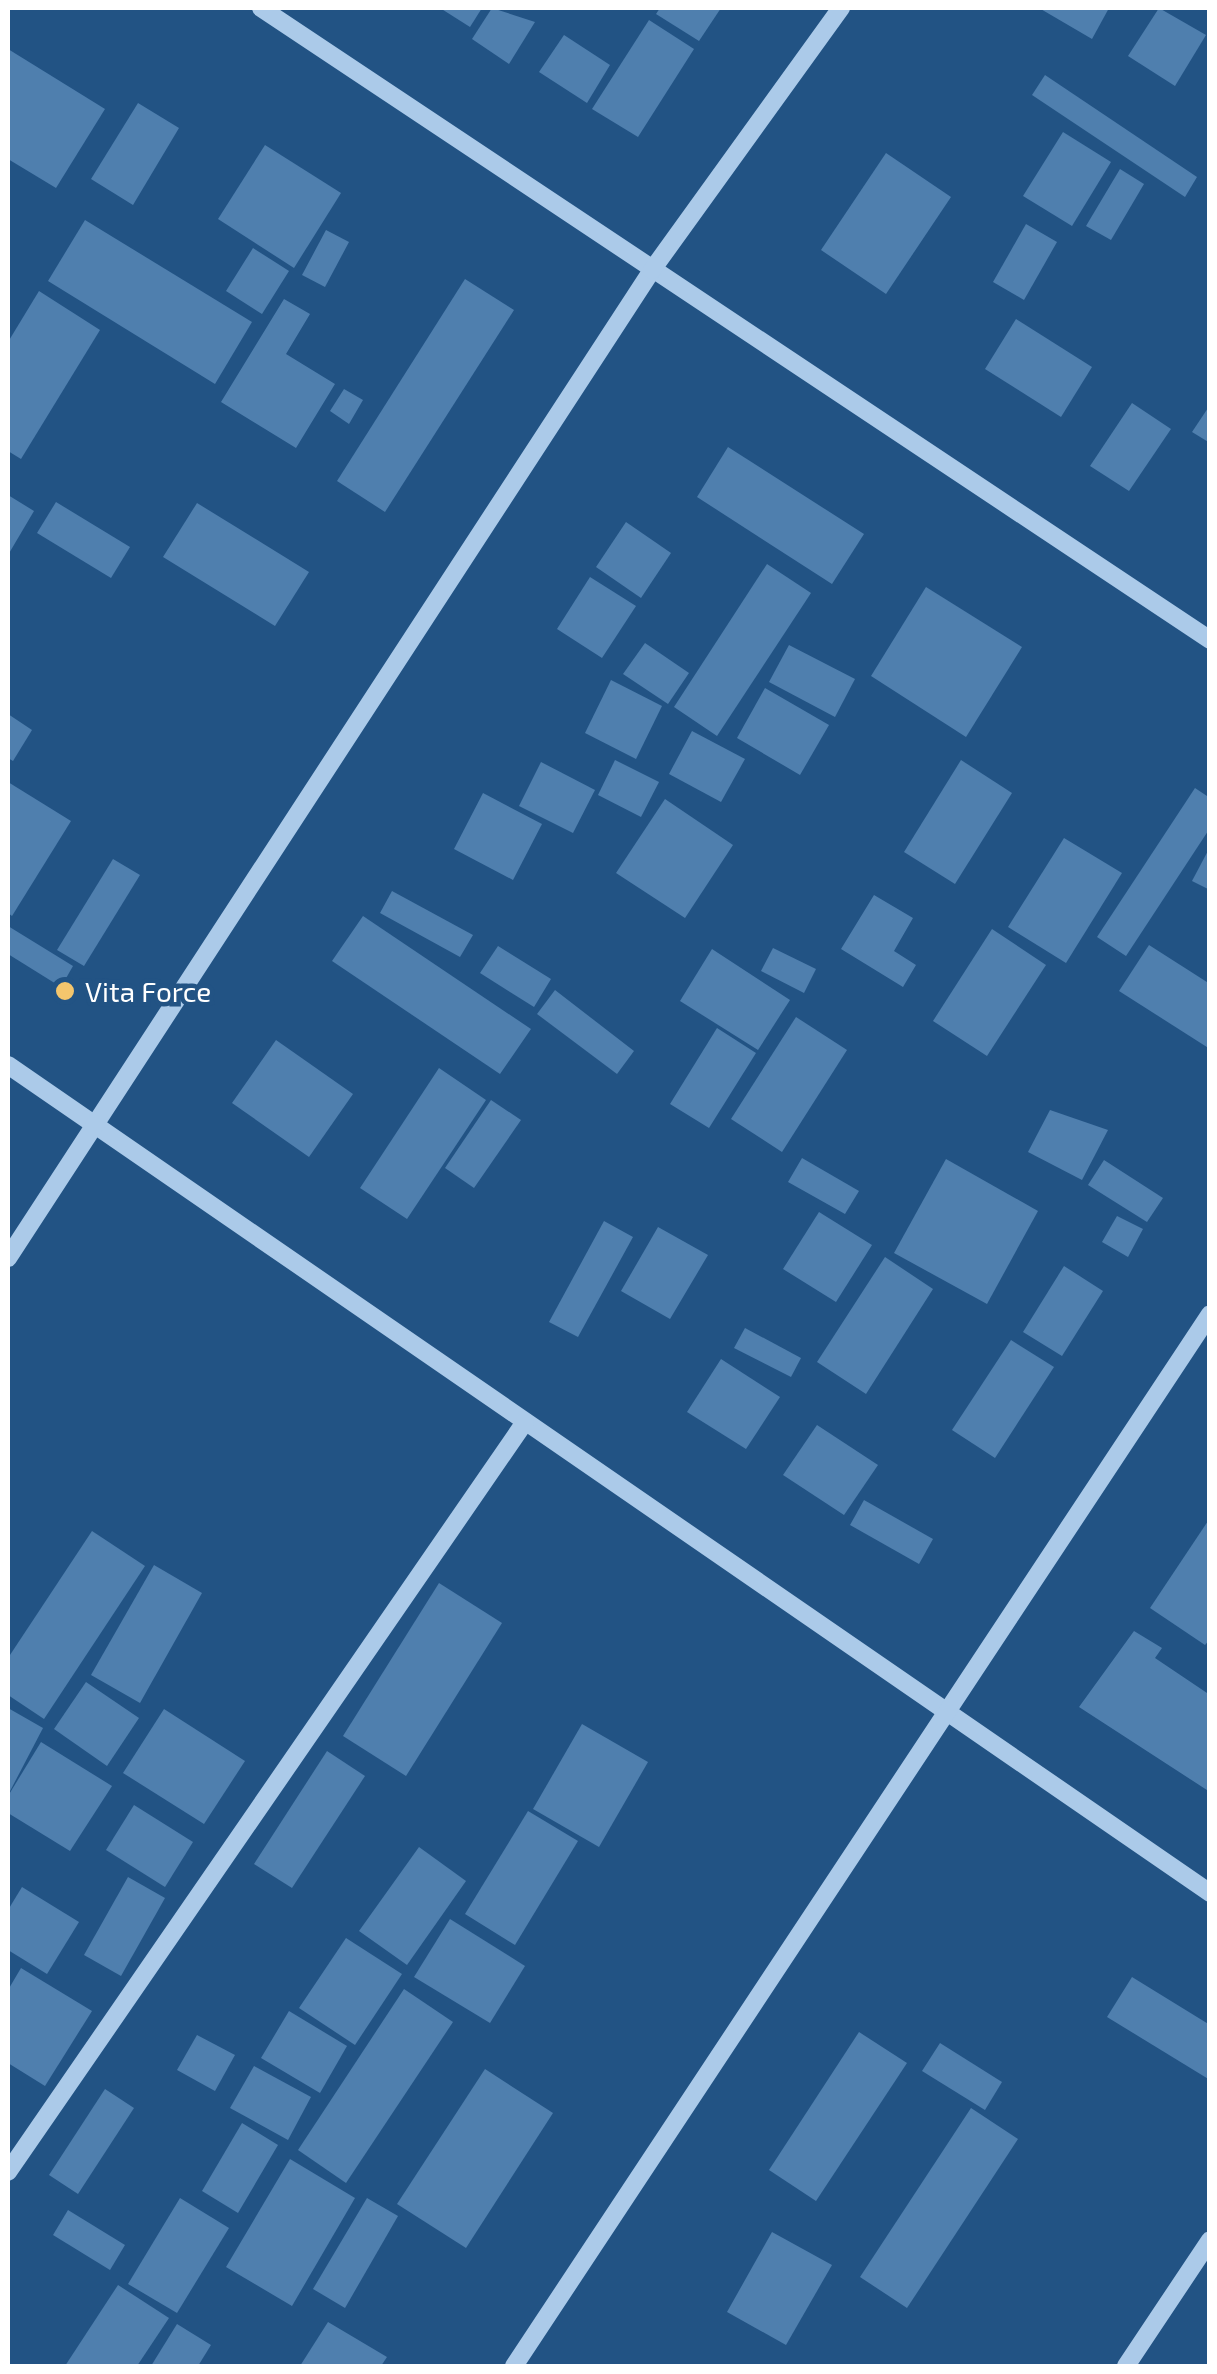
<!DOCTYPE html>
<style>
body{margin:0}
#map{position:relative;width:1217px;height:2374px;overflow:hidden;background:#225384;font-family:"Exo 2",sans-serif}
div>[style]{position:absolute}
.building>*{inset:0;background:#4f7fae}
.minor>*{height:18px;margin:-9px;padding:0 9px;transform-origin:9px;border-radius:9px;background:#abcae9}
.dots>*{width:28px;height:28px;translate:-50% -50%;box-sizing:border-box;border:5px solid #225384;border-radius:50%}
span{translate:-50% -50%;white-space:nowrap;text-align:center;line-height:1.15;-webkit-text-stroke:9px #225384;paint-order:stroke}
.poi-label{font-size:28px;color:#fff}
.left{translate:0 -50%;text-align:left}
.frame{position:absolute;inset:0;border:10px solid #fff;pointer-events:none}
</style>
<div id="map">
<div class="building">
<div style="clip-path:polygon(440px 8px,482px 8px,470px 27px)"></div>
<div style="clip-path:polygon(492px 8px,535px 22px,509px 64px,472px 39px)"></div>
<div style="clip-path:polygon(660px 8px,721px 8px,699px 41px,656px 14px)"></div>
<div style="clip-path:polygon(1039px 8px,1109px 8px,1092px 39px)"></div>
<div style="clip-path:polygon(1159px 8px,1206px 35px,1175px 86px,1128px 56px)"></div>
<div style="clip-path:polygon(649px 20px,694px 49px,638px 137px,592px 109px)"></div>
<div style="clip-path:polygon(564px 35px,610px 65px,587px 103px,539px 72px)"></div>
<div style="clip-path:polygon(8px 49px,105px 109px,56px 188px,8px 159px)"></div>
<div style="clip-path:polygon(1045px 75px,1197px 177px,1185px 197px,1032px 95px)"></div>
<div style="clip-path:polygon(138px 103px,179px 128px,133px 205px,91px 179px)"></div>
<div style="clip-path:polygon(1063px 132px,1111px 162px,1072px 226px,1023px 196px)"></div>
<div style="clip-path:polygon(265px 145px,341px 193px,294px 268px,218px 219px)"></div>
<div style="clip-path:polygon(886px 153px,951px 197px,886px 294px,821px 250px)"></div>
<div style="clip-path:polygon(1120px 169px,1144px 184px,1111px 240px,1086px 226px)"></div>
<div style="clip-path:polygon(85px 220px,252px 322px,215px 384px,48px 281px)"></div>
<div style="clip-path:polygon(1026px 224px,1057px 242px,1024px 300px,993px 282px)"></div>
<div style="clip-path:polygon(326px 230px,349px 242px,325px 287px,302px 275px)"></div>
<div style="clip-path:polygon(253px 248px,289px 271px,262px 314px,226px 291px)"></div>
<div style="clip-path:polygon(465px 279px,514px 310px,385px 512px,337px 481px)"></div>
<div style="clip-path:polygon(39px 291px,100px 330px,21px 459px,8px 451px,8px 342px)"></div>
<div style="clip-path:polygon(284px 299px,310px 314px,286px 354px,335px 384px,296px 448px,221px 402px)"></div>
<div style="clip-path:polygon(1016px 319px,1092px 367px,1061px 417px,985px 369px)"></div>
<div style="clip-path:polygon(344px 389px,363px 400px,349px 424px,330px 411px)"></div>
<div style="clip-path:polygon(1132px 403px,1171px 429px,1129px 491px,1090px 466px)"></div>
<div style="clip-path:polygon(1210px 405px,1210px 443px,1192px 432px)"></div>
<div style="clip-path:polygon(728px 447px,864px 534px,832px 584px,697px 497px)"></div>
<div style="clip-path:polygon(8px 495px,34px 511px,8px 555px)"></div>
<div style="clip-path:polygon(56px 502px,130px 547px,111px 578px,37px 533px)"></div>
<div style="clip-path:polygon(197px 503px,309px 572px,275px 626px,163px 557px)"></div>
<div style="clip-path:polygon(626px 522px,671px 553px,641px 598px,596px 567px)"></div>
<div style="clip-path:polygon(767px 564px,811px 593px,717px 736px,674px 707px)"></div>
<div style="clip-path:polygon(590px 577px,636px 606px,602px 658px,557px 629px)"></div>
<div style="clip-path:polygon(926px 587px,1022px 647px,966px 737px,871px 676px)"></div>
<div style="clip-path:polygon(645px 643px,689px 673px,668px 704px,623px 674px)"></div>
<div style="clip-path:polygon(789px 645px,855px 679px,835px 717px,769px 682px)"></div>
<div style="clip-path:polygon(611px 680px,662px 706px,636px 759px,585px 733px)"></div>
<div style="clip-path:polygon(765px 688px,829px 725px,800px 775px,737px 738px)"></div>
<div style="clip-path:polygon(8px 714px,32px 730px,13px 761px,8px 758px)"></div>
<div style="clip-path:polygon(692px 731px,745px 759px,721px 802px,669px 774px)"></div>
<div style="clip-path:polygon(615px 760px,659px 782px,641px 817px,598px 795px)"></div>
<div style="clip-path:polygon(961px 760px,1012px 793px,955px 884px,904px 852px)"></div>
<div style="clip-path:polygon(541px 762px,595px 790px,573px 833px,519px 806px)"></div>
<div style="clip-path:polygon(8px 782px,71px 821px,12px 916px,8px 913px)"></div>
<div style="clip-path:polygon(1195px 788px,1210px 798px,1210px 828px,1126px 956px,1097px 937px)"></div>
<div style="clip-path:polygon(483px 793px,542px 824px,513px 880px,454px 849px)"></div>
<div style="clip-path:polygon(665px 799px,733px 845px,685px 918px,616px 873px)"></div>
<div style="clip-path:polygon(1064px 838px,1122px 873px,1066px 963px,1008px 927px)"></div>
<div style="clip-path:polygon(1210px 847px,1210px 890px,1192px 881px)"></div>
<div style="clip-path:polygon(113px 859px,140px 875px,84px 966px,57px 950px)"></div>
<div style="clip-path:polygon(392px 891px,473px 935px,460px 957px,380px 913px)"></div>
<div style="clip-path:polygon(874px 895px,913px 918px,894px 951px,916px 965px,903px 987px,841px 949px)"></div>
<div style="clip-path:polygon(363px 916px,531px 1029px,500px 1074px,332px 961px)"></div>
<div style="clip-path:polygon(8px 926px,73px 966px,61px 987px,8px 954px)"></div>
<div style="clip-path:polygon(992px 929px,1046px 965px,987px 1056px,933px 1021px)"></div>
<div style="clip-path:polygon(1149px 945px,1210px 984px,1210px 1049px,1119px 991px)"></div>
<div style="clip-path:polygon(498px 946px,551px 979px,534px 1007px,480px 973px)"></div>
<div style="clip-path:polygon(773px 948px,816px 969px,804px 993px,761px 971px)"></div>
<div style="clip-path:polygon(712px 949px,790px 1000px,758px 1050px,680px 1001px)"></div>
<div style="clip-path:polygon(555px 990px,634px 1051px,617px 1074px,537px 1014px)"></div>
<div style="clip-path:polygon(796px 1017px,847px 1050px,782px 1152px,731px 1119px)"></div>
<div style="clip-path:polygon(717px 1028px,756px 1053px,709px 1128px,670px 1104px)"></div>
<div style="clip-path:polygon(276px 1040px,353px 1094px,309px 1157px,232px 1103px)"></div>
<div style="clip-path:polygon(439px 1068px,486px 1100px,407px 1219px,360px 1188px)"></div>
<div style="clip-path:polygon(491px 1100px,521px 1120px,474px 1188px,445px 1168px)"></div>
<div style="clip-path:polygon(1050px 1110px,1108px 1130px,1082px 1180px,1028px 1152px)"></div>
<div style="clip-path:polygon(802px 1158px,859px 1191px,845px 1214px,788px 1182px)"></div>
<div style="clip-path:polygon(946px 1159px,1038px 1211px,987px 1304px,894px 1253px)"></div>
<div style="clip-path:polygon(1104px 1160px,1163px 1198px,1147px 1222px,1088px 1185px)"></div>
<div style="clip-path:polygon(819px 1212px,872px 1245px,836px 1302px,783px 1269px)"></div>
<div style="clip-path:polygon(1117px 1216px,1143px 1229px,1128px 1257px,1102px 1242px)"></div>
<div style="clip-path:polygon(604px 1221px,633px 1237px,578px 1337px,549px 1322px)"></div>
<div style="clip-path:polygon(658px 1227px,708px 1255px,670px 1319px,621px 1291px)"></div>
<div style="clip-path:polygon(885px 1257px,933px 1289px,866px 1394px,817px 1362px)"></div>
<div style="clip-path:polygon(1064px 1266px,1103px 1291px,1062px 1356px,1023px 1332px)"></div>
<div style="clip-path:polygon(745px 1328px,801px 1358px,791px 1377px,734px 1348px)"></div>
<div style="clip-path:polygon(1011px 1340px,1054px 1367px,995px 1458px,952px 1430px)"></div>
<div style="clip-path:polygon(721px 1359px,780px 1397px,746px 1449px,687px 1412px)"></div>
<div style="clip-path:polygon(817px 1425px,878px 1465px,844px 1515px,783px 1475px)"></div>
<div style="clip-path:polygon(864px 1500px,933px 1539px,919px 1564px,850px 1525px)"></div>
<div style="clip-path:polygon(1210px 1518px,1210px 1639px,1205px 1645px,1150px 1608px)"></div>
<div style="clip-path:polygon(92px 1531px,145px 1566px,44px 1719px,8px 1695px,8px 1658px)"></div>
<div style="clip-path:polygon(154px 1565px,202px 1593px,140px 1703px,91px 1675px)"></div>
<div style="clip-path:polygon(439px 1583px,502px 1623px,406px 1776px,343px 1736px)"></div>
<div style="clip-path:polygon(1134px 1631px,1162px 1648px,1155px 1658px,1210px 1695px,1210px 1792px,1079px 1707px)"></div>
<div style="clip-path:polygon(86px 1682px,139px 1718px,107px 1766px,54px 1729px)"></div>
<div style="clip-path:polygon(8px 1708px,43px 1728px,8px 1795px)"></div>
<div style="clip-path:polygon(164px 1709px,245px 1761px,204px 1824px,123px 1773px)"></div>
<div style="clip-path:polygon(582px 1724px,648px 1762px,599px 1847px,533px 1809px)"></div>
<div style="clip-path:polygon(41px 1742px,112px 1786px,70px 1851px,8px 1813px,8px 1796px)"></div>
<div style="clip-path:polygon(327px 1751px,365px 1776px,292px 1888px,254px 1864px)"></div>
<div style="clip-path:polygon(134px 1805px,193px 1842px,165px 1887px,106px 1850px)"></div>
<div style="clip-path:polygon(528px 1811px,578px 1841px,515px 1945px,465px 1914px)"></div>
<div style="clip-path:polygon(419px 1847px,466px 1881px,407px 1965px,359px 1931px)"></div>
<div style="clip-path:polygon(128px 1877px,165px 1898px,121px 1976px,84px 1955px)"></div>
<div style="clip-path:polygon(22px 1887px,79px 1922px,47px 1974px,8px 1950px,8px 1910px)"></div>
<div style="clip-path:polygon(450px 1919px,525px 1966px,490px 2023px,414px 1977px)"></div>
<div style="clip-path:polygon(346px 1938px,402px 1974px,355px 2045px,299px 2008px)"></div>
<div style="clip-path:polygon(21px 1968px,92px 2011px,45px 2086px,8px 2063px,8px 1990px)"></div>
<div style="clip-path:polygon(1132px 1977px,1210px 2025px,1210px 2080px,1107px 2017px)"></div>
<div style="clip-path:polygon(404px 1989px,453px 2022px,346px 2183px,298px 2150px)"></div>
<div style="clip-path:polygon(289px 2011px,347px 2046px,320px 2093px,261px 2058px)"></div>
<div style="clip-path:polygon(859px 2032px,907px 2063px,816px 2201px,769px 2170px)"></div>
<div style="clip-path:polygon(197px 2035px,235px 2055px,215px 2091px,177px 2070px)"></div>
<div style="clip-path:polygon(940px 2043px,1002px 2082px,985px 2110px,922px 2071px)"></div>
<div style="clip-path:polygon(254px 2066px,311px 2097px,288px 2140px,230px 2108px)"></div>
<div style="clip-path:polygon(485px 2069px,553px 2113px,466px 2248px,397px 2204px)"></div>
<div style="clip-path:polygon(105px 2089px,134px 2108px,78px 2194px,49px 2175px)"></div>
<div style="clip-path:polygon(971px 2108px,1018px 2139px,907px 2308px,860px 2277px)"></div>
<div style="clip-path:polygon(242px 2123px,278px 2145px,238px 2213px,202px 2191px)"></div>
<div style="clip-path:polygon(290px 2159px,355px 2198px,292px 2306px,226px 2267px)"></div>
<div style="clip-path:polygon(180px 2198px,229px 2228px,177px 2313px,128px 2284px)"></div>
<div style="clip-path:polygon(367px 2198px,398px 2216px,345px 2308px,313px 2289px)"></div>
<div style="clip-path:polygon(68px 2210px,125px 2245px,110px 2270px,53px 2235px)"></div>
<div style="clip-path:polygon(772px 2232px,832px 2265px,786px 2345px,727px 2312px)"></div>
<div style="clip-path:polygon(118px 2285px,169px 2318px,137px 2366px,65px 2366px)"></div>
<div style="clip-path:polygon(328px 2322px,387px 2357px,381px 2366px,300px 2366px)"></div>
<div style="clip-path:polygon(177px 2324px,211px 2345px,198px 2366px,151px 2366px)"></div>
</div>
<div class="minor">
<div style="left:261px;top:8px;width:1140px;rotate:33.66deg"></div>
<div style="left:8px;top:1065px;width:1460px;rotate:34.56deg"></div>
<div style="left:8px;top:1258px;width:1179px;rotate:-56.9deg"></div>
<div style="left:652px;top:270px;width:323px;rotate:-54.2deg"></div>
<div style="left:8px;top:2172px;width:911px;rotate:-55.42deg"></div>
<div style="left:514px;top:2366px;width:1261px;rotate:-56.51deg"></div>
<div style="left:1126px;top:2366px;width:151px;rotate:-56.3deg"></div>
</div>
<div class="dots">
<div style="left:65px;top:991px;background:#f4c66d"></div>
</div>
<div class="poi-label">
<span class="left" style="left:85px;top:991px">Vita Force</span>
</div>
<div class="frame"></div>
</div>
